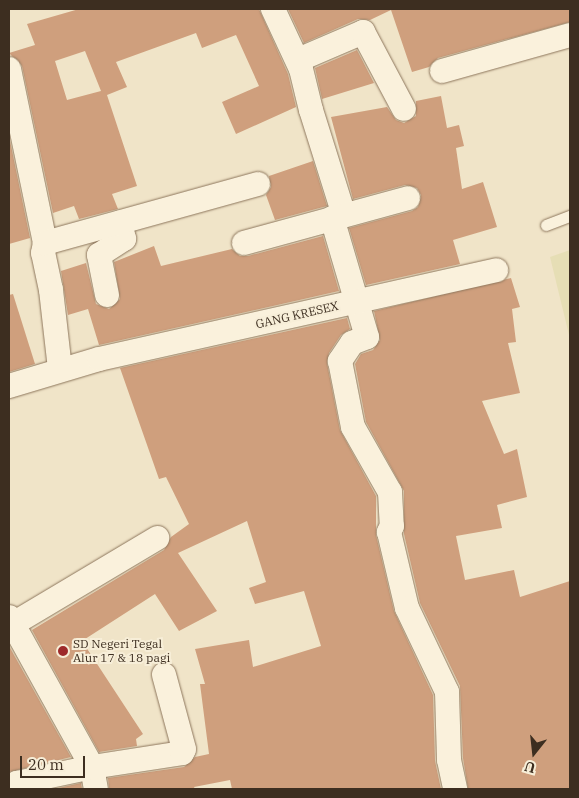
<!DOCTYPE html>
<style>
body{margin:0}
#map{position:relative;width:579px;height:798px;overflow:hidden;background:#f0e4c8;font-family:"IBM Plex Serif",serif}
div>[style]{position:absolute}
.farmland>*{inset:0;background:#e6deb5}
.building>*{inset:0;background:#cf9f7d}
.roads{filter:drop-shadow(0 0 1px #8d765c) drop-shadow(0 0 1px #8d765c)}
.lane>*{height:11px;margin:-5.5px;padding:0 5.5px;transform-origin:5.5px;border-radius:5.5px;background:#faf1dc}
.street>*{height:24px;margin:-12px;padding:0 12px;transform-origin:12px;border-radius:12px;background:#faf1dc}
.dots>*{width:14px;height:14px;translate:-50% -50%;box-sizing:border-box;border:2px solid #f7eed8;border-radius:50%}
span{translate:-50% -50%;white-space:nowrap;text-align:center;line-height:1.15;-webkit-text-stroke:4px #f7eed8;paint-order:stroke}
.street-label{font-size:12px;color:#3d2e20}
.poi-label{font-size:12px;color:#3d2e20}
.left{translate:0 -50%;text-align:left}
.frame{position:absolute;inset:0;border:10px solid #3d2e20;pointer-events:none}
.north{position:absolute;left:509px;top:728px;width:50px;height:50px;-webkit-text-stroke:4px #f7eed8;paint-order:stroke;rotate:196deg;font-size:14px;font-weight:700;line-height:20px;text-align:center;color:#3d2e20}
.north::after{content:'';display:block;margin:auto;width:18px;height:22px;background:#3d2e20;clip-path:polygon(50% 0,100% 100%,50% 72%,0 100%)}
.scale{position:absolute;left:20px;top:756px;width:65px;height:22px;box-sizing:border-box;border:2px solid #3d2e20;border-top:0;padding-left:6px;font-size:15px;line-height:18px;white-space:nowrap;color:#3d2e20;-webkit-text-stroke:4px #f7eed8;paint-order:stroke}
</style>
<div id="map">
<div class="farmland">
<div style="clip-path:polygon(570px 250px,570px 339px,550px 257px)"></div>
</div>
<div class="building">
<div style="clip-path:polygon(evenodd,79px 9px,259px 9px,288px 74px,296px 107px,236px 134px,222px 102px,259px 86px,236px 35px,202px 48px,196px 33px,116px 62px,127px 87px,107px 95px,137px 186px,112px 194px,118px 209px,79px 219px,74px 206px,53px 213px,22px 66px,9px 53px,35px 45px,27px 24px,79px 9px,85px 51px,101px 91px,67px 100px,55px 61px,85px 51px)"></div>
<div style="clip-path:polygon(288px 9px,570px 9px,570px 22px,438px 58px,429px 67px,412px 72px,391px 10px,370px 20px,358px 19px,304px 43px)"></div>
<div style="clip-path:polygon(357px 50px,374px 83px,322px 99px,315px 68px)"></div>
<div style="clip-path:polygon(441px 96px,447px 128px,459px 125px,464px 146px,456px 148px,462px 189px,483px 182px,497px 227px,453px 240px,460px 264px,366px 285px,349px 228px,412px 211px,418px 207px,421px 195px,417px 188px,405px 185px,353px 199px,331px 117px,387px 107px,396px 120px,404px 123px,416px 116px,416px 101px)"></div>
<div style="clip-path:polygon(9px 136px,30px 238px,9px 244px)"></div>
<div style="clip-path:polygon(313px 161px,327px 206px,275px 220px,266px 195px,271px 187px,269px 176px)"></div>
<div style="clip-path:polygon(323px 236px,339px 291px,99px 345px,88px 309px,68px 315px,61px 271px,86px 263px,96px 304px,109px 309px,120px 299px,114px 262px,154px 246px,161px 266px,232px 249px,240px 256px,248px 256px)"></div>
<div style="clip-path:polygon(511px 278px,520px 307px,512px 309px,516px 342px,508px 343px,520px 393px,482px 401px,504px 454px,517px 449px,527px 497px,497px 505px,502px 528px,456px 536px,465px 580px,514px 570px,520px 597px,570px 581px,570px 789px,468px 789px,463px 758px,460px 686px,420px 603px,404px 534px,404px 491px,366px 422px,355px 364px,361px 354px,373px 350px,380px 340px,374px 311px)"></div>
<div style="clip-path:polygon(13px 294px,35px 364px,9px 372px,9px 295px)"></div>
<div style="clip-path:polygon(347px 318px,350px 329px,341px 335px,329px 353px,327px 363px,340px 430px,376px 496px,376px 535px,394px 611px,433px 695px,435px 761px,441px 789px,232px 789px,230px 780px,194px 787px,195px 789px,109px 789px,108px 778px,184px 767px,195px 757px,209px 754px,200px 684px,205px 684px,195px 649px,249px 640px,253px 667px,321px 646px,304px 591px,255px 604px,249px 588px,266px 582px,247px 521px,178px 553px,217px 611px,179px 631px,155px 594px,82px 641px,143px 734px,136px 739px,137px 746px,99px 752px,32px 630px,164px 550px,171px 537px,189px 524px,166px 477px,159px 479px,120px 368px)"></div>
<div style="clip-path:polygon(9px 646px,71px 757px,9px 772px)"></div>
<div style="clip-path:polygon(81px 783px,82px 789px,54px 789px)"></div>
</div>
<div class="roads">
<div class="lane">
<div style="left:546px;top:225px;width:26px;rotate:-21deg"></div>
</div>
<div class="street">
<div style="left:273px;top:9px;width:66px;rotate:65deg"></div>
<div style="left:301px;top:69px;width:42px;rotate:76.3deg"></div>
<div style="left:311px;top:110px;width:110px;rotate:72.6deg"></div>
<div style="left:298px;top:60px;width:71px;rotate:-23.3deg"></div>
<div style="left:363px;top:32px;width:87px;rotate:62deg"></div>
<div style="left:9px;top:69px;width:178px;rotate:78.3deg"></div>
<div style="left:442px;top:71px;width:133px;rotate:-15.7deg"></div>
<div style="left:332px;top:218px;width:124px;rotate:73.6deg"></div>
<div style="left:367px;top:337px;width:16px;rotate:158deg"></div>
<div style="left:352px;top:343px;width:22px;rotate:124deg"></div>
<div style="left:340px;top:361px;width:67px;rotate:78.9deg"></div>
<div style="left:353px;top:427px;width:75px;rotate:60.4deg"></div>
<div style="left:390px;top:492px;width:34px;rotate:87deg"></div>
<div style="left:392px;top:526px;width:7px;rotate:117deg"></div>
<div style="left:389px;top:532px;width:78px;rotate:76.7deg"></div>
<div style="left:407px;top:608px;width:93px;rotate:64.5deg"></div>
<div style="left:447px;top:692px;width:68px;rotate:88.3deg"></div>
<div style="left:449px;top:760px;width:30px;rotate:78deg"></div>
<div style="left:244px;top:243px;width:170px;rotate:-15.3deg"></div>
<div style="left:107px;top:295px;width:41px;rotate:-101.3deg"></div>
<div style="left:99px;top:255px;width:30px;rotate:-33deg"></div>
<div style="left:124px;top:239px;width:17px;rotate:-103deg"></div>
<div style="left:60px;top:369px;width:80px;rotate:-96.5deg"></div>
<div style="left:51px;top:290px;width:38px;rotate:-102deg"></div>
<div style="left:43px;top:253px;width:10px;rotate:-79deg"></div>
<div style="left:45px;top:243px;width:221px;rotate:-15.5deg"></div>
<div style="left:9px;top:386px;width:94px;rotate:-16.7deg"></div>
<div style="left:99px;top:359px;width:407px;rotate:-12.6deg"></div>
<div style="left:9px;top:617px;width:171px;rotate:61deg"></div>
<div style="left:92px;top:767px;width:22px;rotate:80deg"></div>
<div style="left:13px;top:624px;width:168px;rotate:-30.8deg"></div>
<div style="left:14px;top:789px;width:7px;rotate:-63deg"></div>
<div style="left:17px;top:783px;width:77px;rotate:-12deg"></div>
<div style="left:92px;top:767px;width:91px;rotate:-8.8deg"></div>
<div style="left:182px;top:753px;width:4px;rotate:-63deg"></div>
<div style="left:184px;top:749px;width:77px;rotate:-105.1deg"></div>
</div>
</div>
<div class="dots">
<div style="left:63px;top:651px;background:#9e2a2b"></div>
</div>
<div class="street-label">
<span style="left:297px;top:315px;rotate:-13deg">GANG KRESEX</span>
</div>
<div class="poi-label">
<span class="left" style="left:73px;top:651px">SD Negeri Tegal<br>Alur 17 &amp; 18 pagi</span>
</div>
<div class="frame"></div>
<div class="north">U</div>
<div class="scale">20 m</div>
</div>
